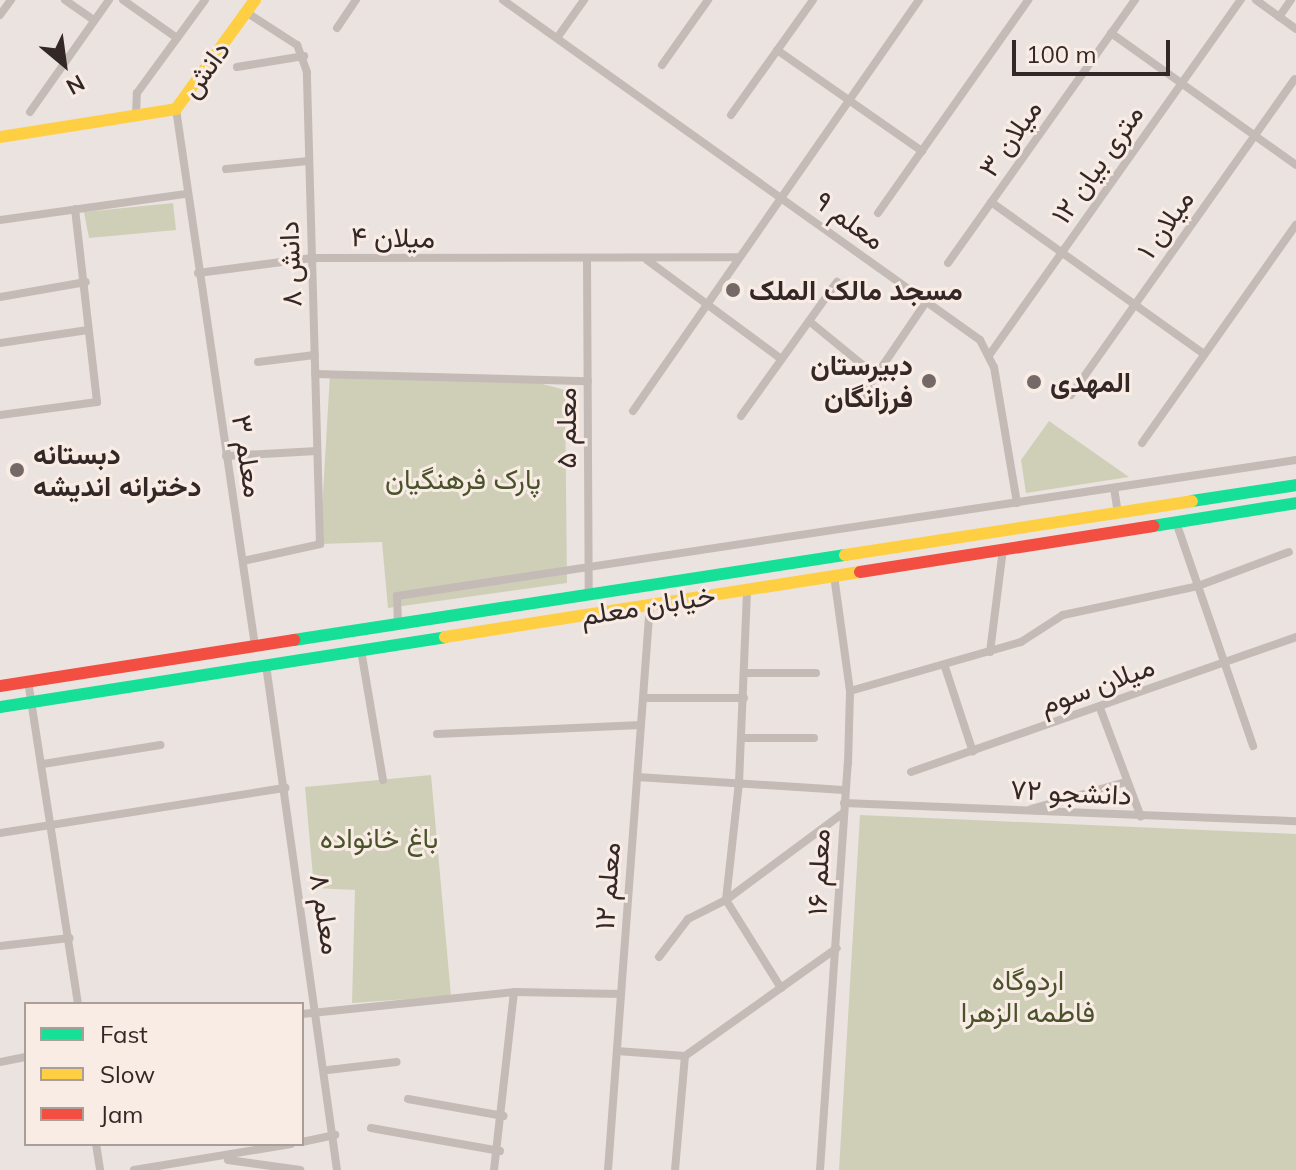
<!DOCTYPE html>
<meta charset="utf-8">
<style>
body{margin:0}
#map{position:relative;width:1296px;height:1170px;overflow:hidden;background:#ebe3df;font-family:Mulish,Vazirmatn,sans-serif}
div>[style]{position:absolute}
.green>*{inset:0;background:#cfcfb8}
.street>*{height:8px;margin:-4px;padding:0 4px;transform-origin:4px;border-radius:4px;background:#c4bbb7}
.fast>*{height:12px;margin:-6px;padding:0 6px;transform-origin:6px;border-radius:6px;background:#16e098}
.slow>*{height:12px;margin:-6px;padding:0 6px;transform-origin:6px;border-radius:6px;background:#ffcf43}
.jam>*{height:12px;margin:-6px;padding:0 6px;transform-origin:6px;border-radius:6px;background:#f24e42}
.dots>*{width:22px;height:22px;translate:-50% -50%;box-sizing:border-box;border:4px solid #f9ece5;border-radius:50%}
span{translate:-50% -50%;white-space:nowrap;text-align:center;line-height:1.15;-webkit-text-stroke:6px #f9ece5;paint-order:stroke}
.street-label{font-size:28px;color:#342826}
.poi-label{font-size:28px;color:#342826;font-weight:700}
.left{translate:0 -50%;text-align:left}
.right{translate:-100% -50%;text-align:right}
.park-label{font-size:28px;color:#49522b}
.legend{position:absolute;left:24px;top:1002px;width:280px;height:144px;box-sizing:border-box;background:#f9ece5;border:2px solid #aa9e99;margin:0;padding:10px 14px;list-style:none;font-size:24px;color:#342826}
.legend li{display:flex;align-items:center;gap:16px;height:40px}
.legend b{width:40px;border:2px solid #aa9e99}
.north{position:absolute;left:24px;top:24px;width:80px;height:80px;-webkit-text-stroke:6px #f9ece5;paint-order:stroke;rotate:151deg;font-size:22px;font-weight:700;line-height:32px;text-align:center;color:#342826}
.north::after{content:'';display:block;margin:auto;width:28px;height:36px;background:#342826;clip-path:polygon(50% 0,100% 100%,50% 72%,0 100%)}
.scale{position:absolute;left:1012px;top:40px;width:158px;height:36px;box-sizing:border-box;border:4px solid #342826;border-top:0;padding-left:10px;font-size:24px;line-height:28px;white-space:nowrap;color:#342826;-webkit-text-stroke:6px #f9ece5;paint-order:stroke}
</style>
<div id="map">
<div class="green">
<div style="clip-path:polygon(173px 203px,176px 230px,89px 238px,84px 212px)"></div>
<div style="clip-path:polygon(330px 374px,513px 376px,565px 390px,567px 583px,388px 608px,382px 542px,320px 544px)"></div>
<div style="clip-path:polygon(1049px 421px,1129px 477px,1026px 493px,1021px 460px)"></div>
<div style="clip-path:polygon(431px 775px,451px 996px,352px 1003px,355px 890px,314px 888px,305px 787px)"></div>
<div style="clip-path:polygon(860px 815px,1296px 834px,1296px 1170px,839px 1170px)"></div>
</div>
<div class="street">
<div style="left:65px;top:0;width:35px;rotate:35deg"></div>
<div style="left:123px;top:0;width:66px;rotate:35.1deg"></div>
<div style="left:503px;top:0;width:586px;rotate:35.48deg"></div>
<div style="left:980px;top:340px;width:30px;rotate:63deg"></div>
<div style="left:994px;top:367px;width:138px;rotate:80.4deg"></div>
<div style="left:1256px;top:0;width:49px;rotate:35.9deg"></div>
<div style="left:0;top:15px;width:19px;rotate:-54deg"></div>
<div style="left:1279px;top:17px;width:21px;rotate:-55deg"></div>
<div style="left:337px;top:28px;width:34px;rotate:-56deg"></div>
<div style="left:1111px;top:33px;width:227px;rotate:35.5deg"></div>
<div style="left:557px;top:38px;width:47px;rotate:-54.6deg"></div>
<div style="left:777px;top:50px;width:177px;rotate:34.9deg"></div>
<div style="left:662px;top:65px;width:80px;rotate:-54.7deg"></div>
<div style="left:237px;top:67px;width:68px;rotate:-9.3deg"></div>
<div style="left:176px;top:109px;width:543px;rotate:81.63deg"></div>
<div style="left:30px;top:112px;width:137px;rotate:-54.8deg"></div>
<div style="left:731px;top:115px;width:141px;rotate:-54.5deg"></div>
<div style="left:136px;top:117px;width:24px;rotate:-88deg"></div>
<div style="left:137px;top:93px;width:115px;rotate:-53.8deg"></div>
<div style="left:226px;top:169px;width:83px;rotate:-5.5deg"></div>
<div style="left:991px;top:202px;width:262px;rotate:35.5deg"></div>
<div style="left:878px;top:213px;width:261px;rotate:-54.8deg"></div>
<div style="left:0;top:220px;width:186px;rotate:-8deg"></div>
<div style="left:647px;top:260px;width:165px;rotate:36.4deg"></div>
<div style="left:587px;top:262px;width:333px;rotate:89.7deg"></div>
<div style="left:948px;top:263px;width:323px;rotate:-54.6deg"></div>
<div style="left:198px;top:273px;width:115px;rotate:-7.5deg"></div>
<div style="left:312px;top:258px;width:425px;rotate:-0.1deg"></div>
<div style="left:0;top:297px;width:87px;rotate:-9.9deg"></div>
<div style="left:809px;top:321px;width:85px;rotate:39.3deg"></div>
<div style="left:0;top:343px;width:89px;rotate:-8.4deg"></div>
<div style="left:990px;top:354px;width:434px;rotate:-54.7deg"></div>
<div style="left:258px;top:362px;width:57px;rotate:-7deg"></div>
<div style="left:315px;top:374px;width:273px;rotate:1.5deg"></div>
<div style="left:1071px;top:395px;width:387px;rotate:-54.7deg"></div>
<div style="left:858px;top:402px;width:121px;rotate:-55.8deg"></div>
<div style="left:633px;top:411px;width:501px;rotate:-55.17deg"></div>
<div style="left:0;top:415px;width:98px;rotate:-7.6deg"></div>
<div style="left:97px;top:402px;width:194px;rotate:-96.5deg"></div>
<div style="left:741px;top:416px;width:165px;rotate:-54.4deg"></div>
<div style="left:1142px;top:443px;width:267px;rotate:-54.8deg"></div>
<div style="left:226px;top:456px;width:91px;rotate:-3.1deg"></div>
<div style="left:1114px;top:488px;width:25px;rotate:81deg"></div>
<div style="left:1176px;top:522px;width:237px;rotate:71deg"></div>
<div style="left:243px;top:561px;width:79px;rotate:-12.4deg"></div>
<div style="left:320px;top:544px;width:472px;rotate:-91.6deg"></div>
<div style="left:307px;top:72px;width:29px;rotate:-110deg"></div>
<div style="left:297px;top:45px;width:61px;rotate:-147.1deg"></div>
<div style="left:398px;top:624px;width:28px;rotate:-92deg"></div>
<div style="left:397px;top:596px;width:909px;rotate:-8.6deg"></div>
<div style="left:361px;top:650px;width:132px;rotate:80.4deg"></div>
<div style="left:990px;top:652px;width:104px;rotate:-82.8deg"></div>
<div style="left:266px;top:665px;width:510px;rotate:82deg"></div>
<div style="left:945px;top:667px;width:89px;rotate:71.8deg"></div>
<div style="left:745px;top:673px;width:71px"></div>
<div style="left:28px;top:681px;width:327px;rotate:81.2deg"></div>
<div style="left:850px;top:691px;width:178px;rotate:-16deg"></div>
<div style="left:1021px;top:642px;width:50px;rotate:-32.7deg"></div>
<div style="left:1063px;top:615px;width:138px;rotate:-12.1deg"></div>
<div style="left:1198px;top:586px;width:97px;rotate:-20.5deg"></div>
<div style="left:643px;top:698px;width:101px"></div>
<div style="left:1100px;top:708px;width:116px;rotate:69.4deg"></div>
<div style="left:437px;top:734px;width:204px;rotate:-2.5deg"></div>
<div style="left:742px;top:738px;width:72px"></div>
<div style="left:43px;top:764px;width:119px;rotate:-9.2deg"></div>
<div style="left:911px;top:772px;width:408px;rotate:-19.3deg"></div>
<div style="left:637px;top:777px;width:207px;rotate:3.6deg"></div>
<div style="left:844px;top:803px;width:452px;rotate:2.3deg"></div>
<div style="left:1031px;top:809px;width:99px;rotate:-15.9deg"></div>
<div style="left:0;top:833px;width:289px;rotate:-9deg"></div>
<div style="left:726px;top:900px;width:118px;rotate:-83.7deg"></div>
<div style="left:739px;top:783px;width:194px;rotate:-87.6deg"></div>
<div style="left:726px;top:900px;width:104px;rotate:58deg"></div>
<div style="left:0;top:946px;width:70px;rotate:-6.5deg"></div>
<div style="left:659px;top:957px;width:48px;rotate:-52.7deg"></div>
<div style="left:688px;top:919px;width:42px;rotate:-26.6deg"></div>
<div style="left:726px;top:900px;width:146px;rotate:-36.6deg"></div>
<div style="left:302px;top:1014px;width:213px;rotate:-5.9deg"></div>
<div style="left:514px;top:992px;width:107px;rotate:1.1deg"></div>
<div style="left:617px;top:1051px;width:68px;rotate:4.2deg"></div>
<div style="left:685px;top:1056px;width:186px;rotate:-35.4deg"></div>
<div style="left:0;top:1062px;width:26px;rotate:-11deg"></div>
<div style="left:328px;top:1070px;width:69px;rotate:-6.6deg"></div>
<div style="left:408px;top:1099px;width:97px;rotate:10.1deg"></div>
<div style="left:371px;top:1128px;width:131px;rotate:10.1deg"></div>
<div style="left:302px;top:1142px;width:34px;rotate:-12deg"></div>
<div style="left:96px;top:1144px;width:26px;rotate:81deg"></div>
<div style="left:228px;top:1160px;width:73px;rotate:7.9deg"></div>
<div style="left:134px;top:1170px;width:159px;rotate:-9.4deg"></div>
<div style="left:494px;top:1170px;width:179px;rotate:-83.6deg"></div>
<div style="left:608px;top:1170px;width:568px;rotate:-85.76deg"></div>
<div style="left:675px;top:1170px;width:114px;rotate:-85deg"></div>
<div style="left:820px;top:1170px;width:407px;rotate:-86.1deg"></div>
<div style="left:848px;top:764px;width:73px;rotate:-88.4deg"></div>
<div style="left:850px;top:691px;width:116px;rotate:-97.9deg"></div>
</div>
<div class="fast">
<div style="left:1192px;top:501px;width:105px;rotate:-8.7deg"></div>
<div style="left:1153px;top:526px;width:145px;rotate:-9.1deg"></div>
<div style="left:294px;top:640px;width:558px;rotate:-8.77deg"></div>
<div style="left:0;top:707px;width:450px;rotate:-8.9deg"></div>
</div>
<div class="slow">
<div style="left:0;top:137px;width:178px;rotate:-9deg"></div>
<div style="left:176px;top:109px;width:135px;rotate:-54.1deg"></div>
<div style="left:845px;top:555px;width:351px;rotate:-8.8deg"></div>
<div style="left:445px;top:637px;width:420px;rotate:-8.9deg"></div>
</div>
<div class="jam">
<div style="left:860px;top:572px;width:297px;rotate:-8.9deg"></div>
<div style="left:0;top:686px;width:298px;rotate:-8.9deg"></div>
</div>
<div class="dots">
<div style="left:733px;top:290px;background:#746967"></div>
<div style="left:929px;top:381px;background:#746967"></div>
<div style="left:1034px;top:382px;background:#746967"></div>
<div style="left:17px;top:470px;background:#746967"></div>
</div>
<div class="street-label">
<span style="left:205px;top:69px;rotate:-54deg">دانش</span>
<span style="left:1010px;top:138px;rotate:-55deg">میلان ۳</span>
<span style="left:1097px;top:164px;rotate:-55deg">۱۲ متری بیان</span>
<span style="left:850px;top:220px;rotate:36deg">معلم ۹</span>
<span style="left:1165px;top:224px;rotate:-55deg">میلان ۱</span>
<span style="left:393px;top:237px;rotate:1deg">میلان ۴</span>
<span style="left:290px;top:264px;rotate:-92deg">دانش ۸</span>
<span style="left:566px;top:428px;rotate:-90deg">معلم ۵</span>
<span style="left:248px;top:456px;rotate:81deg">معلم ۳</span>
<span style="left:648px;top:605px;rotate:-9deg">خیابان معلم</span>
<span style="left:1097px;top:685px;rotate:-20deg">میلان سوم</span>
<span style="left:1071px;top:792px;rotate:3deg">دانشجو ۷۲</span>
<span style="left:818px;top:872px;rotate:-88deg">معلم ۱۶</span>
<span style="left:607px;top:886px;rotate:-86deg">معلم ۱۲</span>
<span style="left:326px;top:914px;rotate:81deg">معلم ۸</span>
</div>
<div class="poi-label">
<span class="left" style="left:749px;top:290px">مسجد مالک الملک</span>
<span class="right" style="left:913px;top:381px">دبیرستان<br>فرزانگان</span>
<span class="left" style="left:1050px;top:382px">المهدی</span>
<span class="left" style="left:33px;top:470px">دبستانه<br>دخترانه اندیشه</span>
</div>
<div class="park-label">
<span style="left:463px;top:479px">پارک فرهنگیان</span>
<span style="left:379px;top:838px">باغ خانواده</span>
<span style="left:1028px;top:996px">اردوگاه<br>فاطمه الزهرا</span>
</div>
<ul class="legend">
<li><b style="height:10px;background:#16e098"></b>Fast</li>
<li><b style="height:10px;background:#ffcf43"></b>Slow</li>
<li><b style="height:10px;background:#f24e42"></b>Jam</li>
</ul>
<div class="north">N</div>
<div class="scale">100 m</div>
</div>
